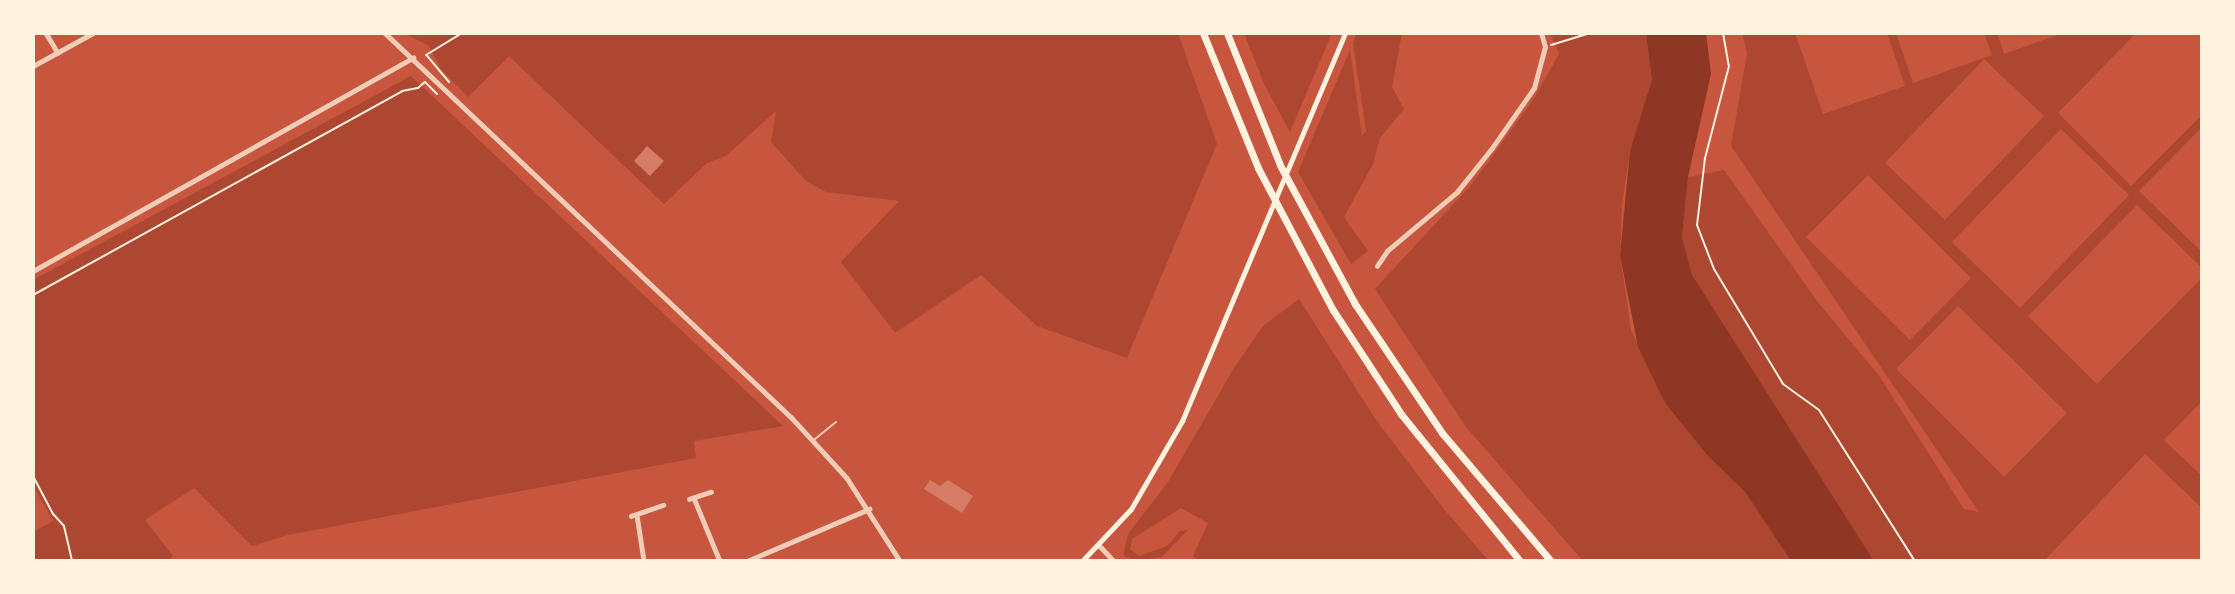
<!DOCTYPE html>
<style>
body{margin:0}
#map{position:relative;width:2235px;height:594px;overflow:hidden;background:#c8553d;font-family:"Space Grotesk",sans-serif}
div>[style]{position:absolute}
.green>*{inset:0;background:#ae4732}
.water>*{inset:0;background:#8f3625}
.building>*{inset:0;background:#d67c66}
.path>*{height:2px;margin:-1px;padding:0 1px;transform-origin:1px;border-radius:1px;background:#fff3e0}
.service>*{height:2px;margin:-1px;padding:0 1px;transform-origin:1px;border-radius:1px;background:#f1ccb7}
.minor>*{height:4.5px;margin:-2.25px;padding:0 2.25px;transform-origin:2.25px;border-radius:2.25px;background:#f1ccb7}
.secondary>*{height:5px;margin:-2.5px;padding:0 2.5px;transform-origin:2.5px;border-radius:2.5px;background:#fff3e0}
.motorway>*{height:7px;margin:-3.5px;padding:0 3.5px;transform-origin:3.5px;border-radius:3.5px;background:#fff3e0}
span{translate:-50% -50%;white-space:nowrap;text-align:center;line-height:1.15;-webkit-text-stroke:5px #fff3e0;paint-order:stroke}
.frame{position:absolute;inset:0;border:35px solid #fff3e0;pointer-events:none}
</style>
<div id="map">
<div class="green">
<div style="clip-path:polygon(403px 33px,1178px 33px,1217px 144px,1127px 358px,1037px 326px,981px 275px,895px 333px,841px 262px,899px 201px,826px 192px,806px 181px,771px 142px,776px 111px,726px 156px,707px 163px,664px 204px,509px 56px,468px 97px,441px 69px,428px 45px)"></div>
<div style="clip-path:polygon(1244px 33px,1332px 33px,1290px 132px,1264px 84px)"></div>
<div style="clip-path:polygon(1356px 33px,1402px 33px,1392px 87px,1404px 109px,1380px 138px,1373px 164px,1344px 217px,1368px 251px,1351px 264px,1298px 172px,1350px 50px,1362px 136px,1366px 131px,1353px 43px)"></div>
<div style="clip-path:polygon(1550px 33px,1646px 33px,1652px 80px,1649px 101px,1630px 151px,1622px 205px,1620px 255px,1631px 330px,1665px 403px,1707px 455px,1745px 492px,1791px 561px,1583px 561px,1466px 427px,1375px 289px,1472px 184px,1533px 100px,1559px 54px)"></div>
<div style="clip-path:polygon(evenodd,1742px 33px,1795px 33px,1823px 114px,1905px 86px,1887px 33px,1896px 33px,1913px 83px,1992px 55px,1984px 33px,1997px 33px,2004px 54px,2063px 33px,2136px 33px,2058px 113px,2131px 186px,2202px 115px,2202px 127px,2139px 191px,2202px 252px,2202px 268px,2137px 205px,2028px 316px,2097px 384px,2202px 278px,2202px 401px,2164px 440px,2202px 476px,2202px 508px,2145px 454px,2044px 561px,1874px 561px,1692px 276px,1682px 237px,1688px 177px,1724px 170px,1817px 301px,1880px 377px,1964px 509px,1979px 512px,1731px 146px,1747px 53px,1742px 33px,1984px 59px,2044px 116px,1945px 220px,1885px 163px,1984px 59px,1742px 33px,2061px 129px,2129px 195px,2020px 308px,1952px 242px,2061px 129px,1742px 33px,1868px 175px,1971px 278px,1910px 340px,1806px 237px,1868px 175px,1742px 33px,1958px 306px,2067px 413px,2004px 477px,1896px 369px,1958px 306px)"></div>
<div style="clip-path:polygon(411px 76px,783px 426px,694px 441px,696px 458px,288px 535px,252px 546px,194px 488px,145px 520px,173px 556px,168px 561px,33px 561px,33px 532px,53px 521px,33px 485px,33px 280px)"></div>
<div style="clip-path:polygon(1299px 299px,1376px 420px,1443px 508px,1489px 561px,1200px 561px,1193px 556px,1208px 523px,1181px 508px,1132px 539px,1130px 549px,1139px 556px,1167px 546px,1180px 531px,1188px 530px,1162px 557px,1135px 561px,1123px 555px,1128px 534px,1168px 482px,1234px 368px,1263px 326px)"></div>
</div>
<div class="water">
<div style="clip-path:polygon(1646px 33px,1706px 33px,1711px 74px,1688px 177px,1682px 237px,1692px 275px,1874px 561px,1791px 561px,1745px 492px,1707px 455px,1665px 403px,1638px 347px,1620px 255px,1630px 151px,1652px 80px)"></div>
</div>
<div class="building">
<div style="clip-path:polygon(647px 146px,664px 161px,650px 176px,634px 161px)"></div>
<div style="clip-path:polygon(930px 480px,940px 486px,948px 480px,973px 496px,962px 513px,924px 489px)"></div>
</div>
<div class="path">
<div style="left:1723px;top:33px;width:34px;rotate:80deg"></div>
<div style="left:1729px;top:66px;width:95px;rotate:104.6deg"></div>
<div style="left:1705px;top:158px;width:67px;rotate:96.8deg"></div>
<div style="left:1697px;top:225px;width:47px;rotate:68.9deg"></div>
<div style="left:1714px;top:269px;width:134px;rotate:59deg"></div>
<div style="left:1783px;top:384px;width:44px;rotate:35.8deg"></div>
<div style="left:1819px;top:410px;width:179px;rotate:57.6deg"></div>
<div style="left:1551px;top:45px;width:41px;rotate:-17.1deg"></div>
<div style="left:449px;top:82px;width:35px;rotate:-130deg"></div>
<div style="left:426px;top:55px;width:42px;rotate:-31.4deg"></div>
<div style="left:33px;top:295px;width:422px;rotate:-28.9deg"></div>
<div style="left:402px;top:91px;width:16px;rotate:-11deg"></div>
<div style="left:418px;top:88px;width:9px;rotate:-41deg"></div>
<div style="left:425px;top:82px;width:17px;rotate:45deg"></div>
<div style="left:33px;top:476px;width:43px;rotate:62.2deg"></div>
<div style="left:53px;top:514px;width:16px;rotate:47deg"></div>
<div style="left:64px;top:526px;width:36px;rotate:77deg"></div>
</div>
<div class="service">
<div style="left:815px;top:439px;width:27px;rotate:-39deg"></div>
</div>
<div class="minor">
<div style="left:46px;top:33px;width:23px;rotate:59deg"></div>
<div style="left:385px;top:33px;width:560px;rotate:43.41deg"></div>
<div style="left:792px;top:418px;width:81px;rotate:47.5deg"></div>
<div style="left:847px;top:478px;width:98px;rotate:57.4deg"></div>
<div style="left:33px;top:66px;width:68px;rotate:-28.8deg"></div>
<div style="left:1377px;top:266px;width:18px;rotate:-56deg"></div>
<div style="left:1387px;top:251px;width:92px;rotate:-40.1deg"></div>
<div style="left:1457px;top:192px;width:56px;rotate:-51.5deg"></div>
<div style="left:1492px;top:148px;width:73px;rotate:-55deg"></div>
<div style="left:1534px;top:88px;width:42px;rotate:-75deg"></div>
<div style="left:1545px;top:47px;width:15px;rotate:-106deg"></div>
<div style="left:33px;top:271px;width:436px;rotate:-29.3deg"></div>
<div style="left:694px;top:498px;width:68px;rotate:67.6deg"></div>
<div style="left:689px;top:499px;width:23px;rotate:-18deg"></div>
<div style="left:637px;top:515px;width:47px;rotate:81.3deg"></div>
<div style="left:631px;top:516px;width:34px;rotate:-19deg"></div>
<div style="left:1099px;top:545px;width:22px;rotate:47deg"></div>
<div style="left:747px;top:561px;width:133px;rotate:-23.1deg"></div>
</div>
<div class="secondary">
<div style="left:1082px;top:561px;width:71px;rotate:-46.7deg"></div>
<div style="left:1131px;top:509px;width:102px;rotate:-59.9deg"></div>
<div style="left:1182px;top:421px;width:421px;rotate:-67.2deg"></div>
</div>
<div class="motorway">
<div style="left:1203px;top:33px;width:146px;rotate:67.8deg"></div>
<div style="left:1258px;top:168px;width:161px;rotate:62.2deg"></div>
<div style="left:1333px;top:310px;width:124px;rotate:56.8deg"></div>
<div style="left:1401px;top:414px;width:189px;rotate:51deg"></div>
<div style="left:1227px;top:33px;width:144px;rotate:68.1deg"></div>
<div style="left:1281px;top:167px;width:156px;rotate:61.6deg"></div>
<div style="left:1355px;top:304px;width:156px;rotate:56deg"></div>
<div style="left:1442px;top:433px;width:168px;rotate:49.6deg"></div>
</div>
<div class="frame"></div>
</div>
